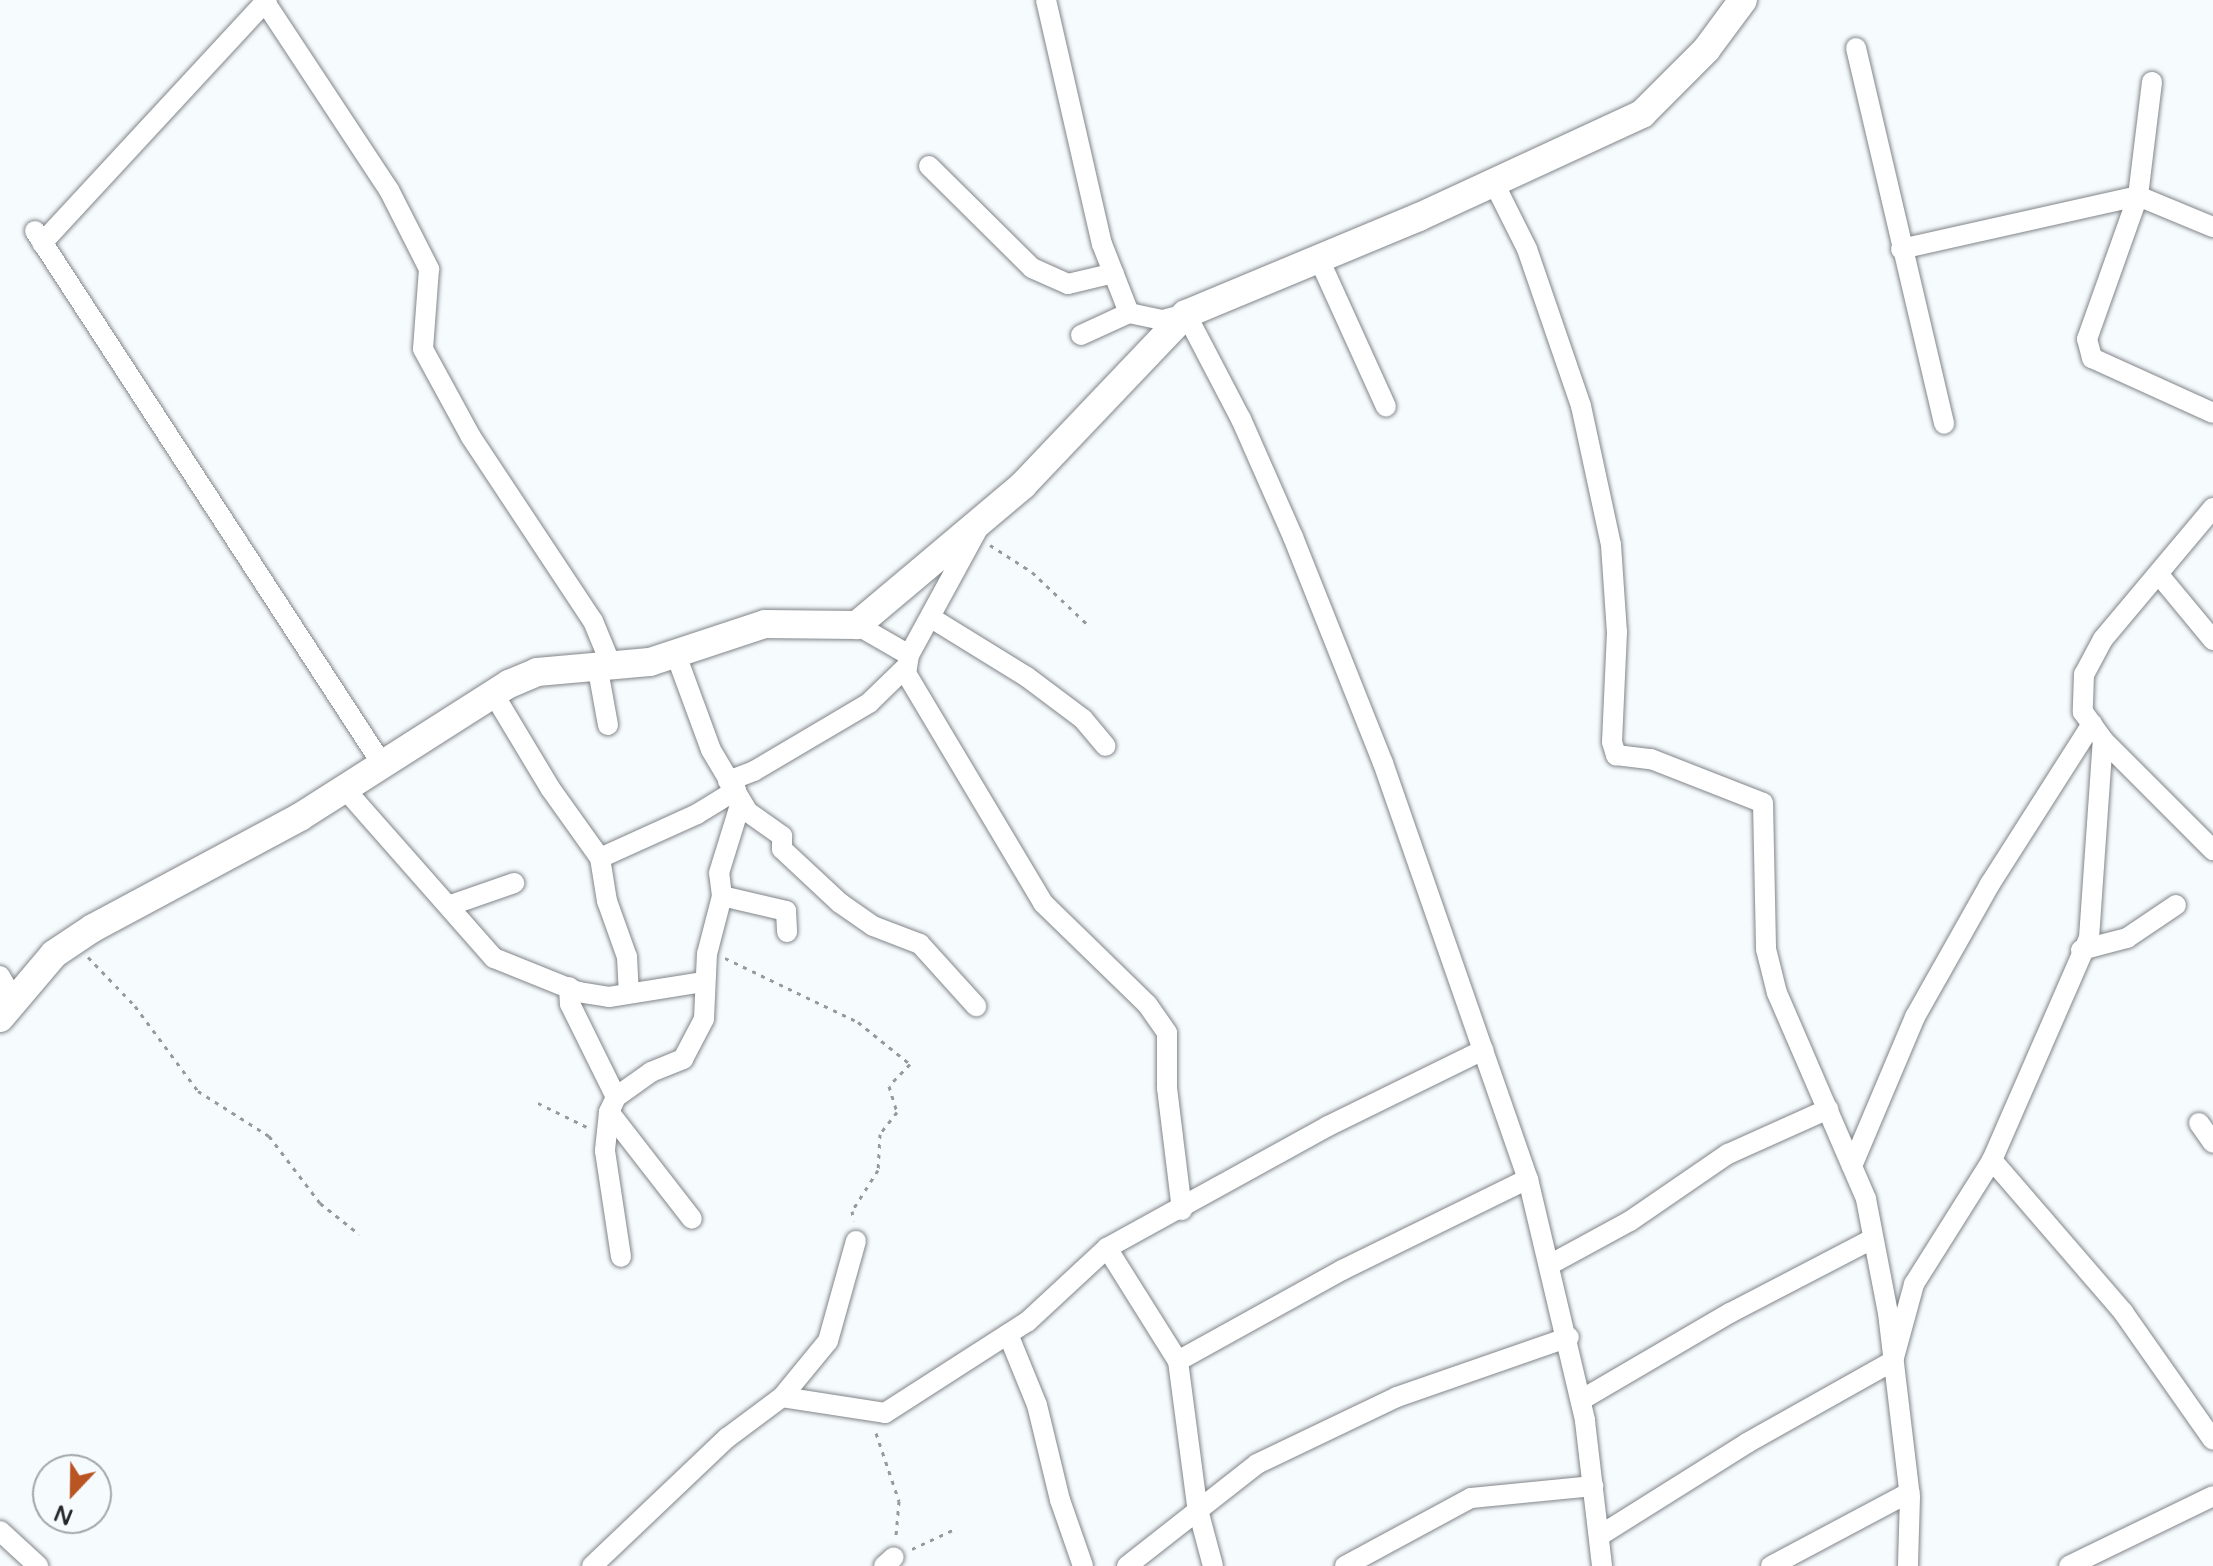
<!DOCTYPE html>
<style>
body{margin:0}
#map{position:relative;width:2213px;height:1566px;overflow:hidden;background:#f6fbfe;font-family:"Varela Round",sans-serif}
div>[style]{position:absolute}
.path>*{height:3px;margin-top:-1.5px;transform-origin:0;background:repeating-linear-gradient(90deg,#979a9c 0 4px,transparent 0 10px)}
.roads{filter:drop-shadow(0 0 2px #808589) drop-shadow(0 0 2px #808589)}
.street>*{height:20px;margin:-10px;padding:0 10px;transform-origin:10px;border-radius:10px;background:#fff}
.secondary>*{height:28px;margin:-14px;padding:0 14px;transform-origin:14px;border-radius:14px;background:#fff}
span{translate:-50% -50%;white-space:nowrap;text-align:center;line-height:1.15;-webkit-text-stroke:8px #f6fbfe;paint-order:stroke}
.north{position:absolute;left:32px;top:1454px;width:80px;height:80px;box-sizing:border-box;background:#f6fbfe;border:2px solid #a3a7a9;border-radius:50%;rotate:202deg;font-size:22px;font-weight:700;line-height:32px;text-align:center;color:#262829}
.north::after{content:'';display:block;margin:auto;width:28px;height:36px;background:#b95423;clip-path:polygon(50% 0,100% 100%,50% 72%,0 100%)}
</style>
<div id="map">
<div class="path">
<div style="left:990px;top:545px;width:50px;rotate:32.7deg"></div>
<div style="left:1032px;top:572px;width:77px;rotate:43.4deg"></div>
<div style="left:88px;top:957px;width:68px;rotate:46.2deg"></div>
<div style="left:135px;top:1006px;width:106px;rotate:53.5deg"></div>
<div style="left:198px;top:1091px;width:84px;rotate:32.4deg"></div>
<div style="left:269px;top:1136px;width:84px;rotate:52.7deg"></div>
<div style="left:320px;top:1203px;width:50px;rotate:38.5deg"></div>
<div style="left:725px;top:958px;width:148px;rotate:25.7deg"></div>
<div style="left:858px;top:1022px;width:67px;rotate:38.9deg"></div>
<div style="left:910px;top:1064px;width:30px;rotate:134deg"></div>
<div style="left:889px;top:1086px;width:27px;rotate:73deg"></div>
<div style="left:897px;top:1112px;width:28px;rotate:128deg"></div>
<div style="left:880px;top:1134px;width:36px;rotate:93deg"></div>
<div style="left:878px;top:1170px;width:49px;rotate:122.4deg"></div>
<div style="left:852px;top:1211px;width:10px;rotate:79deg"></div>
<div style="left:538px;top:1103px;width:57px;rotate:26.1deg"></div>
<div style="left:876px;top:1433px;width:72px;rotate:71.3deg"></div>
<div style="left:899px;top:1501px;width:36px;rotate:95deg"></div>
<div style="left:912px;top:1549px;width:47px;rotate:-24.9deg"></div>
</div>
<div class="roads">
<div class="street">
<div style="left:1046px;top:0;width:250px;rotate:77.1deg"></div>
<div style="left:1102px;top:244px;width:74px;rotate:68.6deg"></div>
<div style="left:265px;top:2px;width:225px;rotate:56.6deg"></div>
<div style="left:389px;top:190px;width:89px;rotate:63.1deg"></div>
<div style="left:429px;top:269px;width:80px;rotate:94.3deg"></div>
<div style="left:423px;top:349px;width:100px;rotate:61.4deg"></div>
<div style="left:471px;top:437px;width:221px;rotate:56.5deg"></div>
<div style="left:593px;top:621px;width:50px;rotate:67.6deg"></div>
<div style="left:1856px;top:48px;width:386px;rotate:76.8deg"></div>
<div style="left:2152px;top:82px;width:115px;rotate:97deg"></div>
<div style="left:2138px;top:196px;width:152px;rotate:109.6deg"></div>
<div style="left:2087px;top:339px;width:20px;rotate:75deg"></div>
<div style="left:2092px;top:358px;width:133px;rotate:24.4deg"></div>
<div style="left:929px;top:166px;width:145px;rotate:44.7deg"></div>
<div style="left:1032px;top:268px;width:39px;rotate:24deg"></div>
<div style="left:1068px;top:284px;width:47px;rotate:-13.4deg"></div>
<div style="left:1493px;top:181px;width:76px;rotate:63.4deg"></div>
<div style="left:1527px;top:249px;width:166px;rotate:71deg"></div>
<div style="left:1581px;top:406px;width:142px;rotate:77.8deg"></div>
<div style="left:1611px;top:545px;width:87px;rotate:86.1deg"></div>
<div style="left:1617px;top:632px;width:110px;rotate:92.6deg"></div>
<div style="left:1612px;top:742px;width:14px;rotate:73deg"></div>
<div style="left:1616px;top:755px;width:35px;rotate:7deg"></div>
<div style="left:1651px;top:759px;width:120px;rotate:21.4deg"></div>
<div style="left:1763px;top:803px;width:146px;rotate:88.8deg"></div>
<div style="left:1766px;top:949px;width:45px;rotate:76deg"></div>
<div style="left:1777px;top:993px;width:224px;rotate:66.6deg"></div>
<div style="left:1866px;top:1199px;width:116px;rotate:79.1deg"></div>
<div style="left:1888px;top:1313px;width:185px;rotate:83.2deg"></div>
<div style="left:1910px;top:1497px;width:69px;rotate:91.7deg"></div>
<div style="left:35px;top:231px;width:636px;rotate:56.93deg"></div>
<div style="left:42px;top:243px;width:331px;rotate:-47.2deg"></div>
<div style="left:1901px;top:249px;width:243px;rotate:-12.6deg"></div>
<div style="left:2138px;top:196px;width:81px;rotate:22.5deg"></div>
<div style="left:1319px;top:259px;width:162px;rotate:65.6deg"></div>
<div style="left:1081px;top:335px;width:53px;rotate:-24.6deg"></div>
<div style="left:1129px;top:313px;width:35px;rotate:12deg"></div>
<div style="left:1163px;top:320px;width:24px;rotate:-15deg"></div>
<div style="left:1186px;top:314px;width:119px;rotate:62.4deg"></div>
<div style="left:1241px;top:419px;width:129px;rotate:66.2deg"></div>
<div style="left:1293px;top:537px;width:243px;rotate:68.3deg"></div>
<div style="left:1383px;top:763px;width:441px;rotate:70.8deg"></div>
<div style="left:1528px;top:1179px;width:249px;rotate:76.7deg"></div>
<div style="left:1585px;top:1421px;width:146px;rotate:83.3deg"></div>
<div style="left:2213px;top:508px;width:171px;rotate:130deg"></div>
<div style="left:2103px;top:639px;width:40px;rotate:118deg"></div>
<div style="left:2084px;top:674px;width:38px;rotate:92deg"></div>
<div style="left:2083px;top:712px;width:34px;rotate:54deg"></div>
<div style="left:2103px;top:740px;width:156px;rotate:45deg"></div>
<div style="left:981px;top:523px;width:150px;rotate:118.6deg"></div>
<div style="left:909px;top:655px;width:18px;rotate:99deg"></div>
<div style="left:906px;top:673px;width:268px;rotate:59.2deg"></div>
<div style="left:1043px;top:903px;width:145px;rotate:44.2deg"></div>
<div style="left:1147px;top:1004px;width:35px;rotate:55deg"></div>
<div style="left:1167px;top:1033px;width:55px;rotate:90deg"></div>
<div style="left:1167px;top:1088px;width:123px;rotate:83deg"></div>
<div style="left:2160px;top:576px;width:83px;rotate:50.4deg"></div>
<div style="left:933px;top:619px;width:110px;rotate:31.7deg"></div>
<div style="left:1027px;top:677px;width:70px;rotate:36.9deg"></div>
<div style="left:1083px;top:719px;width:35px;rotate:50deg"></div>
<div style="left:857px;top:625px;width:60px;rotate:30deg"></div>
<div style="left:675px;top:652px;width:104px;rotate:69.8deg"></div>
<div style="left:711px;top:750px;width:72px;rotate:59.2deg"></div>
<div style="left:748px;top:812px;width:42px;rotate:35.2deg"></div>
<div style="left:782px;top:836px;width:13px;rotate:90deg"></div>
<div style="left:782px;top:849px;width:79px;rotate:43deg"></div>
<div style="left:840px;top:903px;width:40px;rotate:34.9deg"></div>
<div style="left:873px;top:926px;width:50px;rotate:21deg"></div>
<div style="left:920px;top:944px;width:84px;rotate:47.9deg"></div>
<div style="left:598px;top:670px;width:56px;rotate:79.7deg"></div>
<div style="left:493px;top:693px;width:111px;rotate:59deg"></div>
<div style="left:550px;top:788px;width:86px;rotate:54.5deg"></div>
<div style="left:600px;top:858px;width:44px;rotate:80.8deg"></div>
<div style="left:607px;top:901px;width:59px;rotate:70.3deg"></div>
<div style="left:627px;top:957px;width:33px;rotate:87deg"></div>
<div style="left:728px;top:781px;width:28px;rotate:-21deg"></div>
<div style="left:754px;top:771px;width:134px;rotate:-30.6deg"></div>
<div style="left:869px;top:703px;width:53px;rotate:-44.2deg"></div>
<div style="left:344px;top:788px;width:227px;rotate:48.6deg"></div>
<div style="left:494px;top:958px;width:91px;rotate:22deg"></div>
<div style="left:578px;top:992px;width:31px;rotate:9deg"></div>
<div style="left:609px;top:997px;width:96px;rotate:-9deg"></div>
<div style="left:600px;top:858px;width:107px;rotate:-24.4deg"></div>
<div style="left:697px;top:814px;width:46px;rotate:-31.6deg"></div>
<div style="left:722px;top:896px;width:66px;rotate:13.2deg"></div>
<div style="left:786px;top:911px;width:21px;rotate:87deg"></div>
<div style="left:451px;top:905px;width:67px;rotate:-19.2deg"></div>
<div style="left:2081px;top:950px;width:48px;rotate:-14.6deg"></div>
<div style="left:2127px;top:938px;width:59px;rotate:-34deg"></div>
<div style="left:0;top:976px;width:31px;rotate:61deg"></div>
<div style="left:569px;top:987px;width:17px;rotate:87deg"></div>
<div style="left:570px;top:1004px;width:104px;rotate:63.7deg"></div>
<div style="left:616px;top:1097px;width:17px;rotate:115deg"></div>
<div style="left:609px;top:1112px;width:135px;rotate:52.2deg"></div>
<div style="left:616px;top:1097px;width:43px;rotate:-35.5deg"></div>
<div style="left:651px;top:1072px;width:35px;rotate:-22deg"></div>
<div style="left:683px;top:1059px;width:45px;rotate:-62.3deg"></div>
<div style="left:704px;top:1019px;width:65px;rotate:-87.4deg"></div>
<div style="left:707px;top:954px;width:60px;rotate:-75.5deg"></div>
<div style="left:722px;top:896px;width:23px;rotate:-97deg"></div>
<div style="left:719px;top:873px;width:74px;rotate:-72.8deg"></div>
<div style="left:609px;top:1112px;width:39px;rotate:96deg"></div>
<div style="left:605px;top:1151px;width:107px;rotate:81.4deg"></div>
<div style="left:2199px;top:1123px;width:24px;rotate:55deg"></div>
<div style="left:1992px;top:1160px;width:201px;rotate:49.2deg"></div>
<div style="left:2123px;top:1312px;width:156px;rotate:54.9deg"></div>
<div style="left:1852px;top:1166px;width:162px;rotate:-67.1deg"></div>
<div style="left:1915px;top:1017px;width:153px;rotate:-60.6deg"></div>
<div style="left:1990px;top:884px;width:190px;rotate:-57.5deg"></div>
<div style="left:1107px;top:1248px;width:133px;rotate:57.9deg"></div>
<div style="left:1178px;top:1361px;width:146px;rotate:82.5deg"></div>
<div style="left:1197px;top:1506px;width:62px;rotate:75.1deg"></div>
<div style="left:1551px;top:1264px;width:90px;rotate:-28.6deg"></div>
<div style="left:1630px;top:1221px;width:119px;rotate:-34.4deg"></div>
<div style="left:1728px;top:1154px;width:110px;rotate:-24.2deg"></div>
<div style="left:1008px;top:1334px;width:77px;rotate:67.8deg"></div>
<div style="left:1037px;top:1405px;width:98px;rotate:76.4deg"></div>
<div style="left:1060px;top:1500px;width:70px;rotate:70.8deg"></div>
<div style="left:1178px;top:1361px;width:188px;rotate:-29deg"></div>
<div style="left:1342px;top:1270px;width:207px;rotate:-26.1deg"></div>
<div style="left:782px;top:1397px;width:104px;rotate:8.8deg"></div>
<div style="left:885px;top:1413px;width:169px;rotate:-32.7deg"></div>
<div style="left:1027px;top:1322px;width:109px;rotate:-42.8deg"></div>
<div style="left:1107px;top:1248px;width:252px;rotate:-28.9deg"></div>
<div style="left:1328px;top:1126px;width:173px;rotate:-26.1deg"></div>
<div style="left:1581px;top:1400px;width:173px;rotate:-30.3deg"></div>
<div style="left:1730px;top:1313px;width:158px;rotate:-27.5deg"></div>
<div style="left:0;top:1531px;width:52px;rotate:42.6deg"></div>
<div style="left:1599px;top:1536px;width:175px;rotate:-32.1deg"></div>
<div style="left:1747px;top:1443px;width:167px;rotate:-29.3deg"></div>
<div style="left:1893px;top:1361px;width:80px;rotate:-74.7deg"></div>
<div style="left:1914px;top:1284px;width:146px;rotate:-57.8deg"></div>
<div style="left:1992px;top:1160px;width:242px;rotate:-66.4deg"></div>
<div style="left:2089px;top:938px;width:198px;rotate:-86deg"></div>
<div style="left:592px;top:1566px;width:186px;rotate:-43.5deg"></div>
<div style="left:727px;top:1438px;width:69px;rotate:-36.7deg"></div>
<div style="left:782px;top:1397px;width:72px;rotate:-50.6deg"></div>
<div style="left:828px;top:1341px;width:104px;rotate:-74.4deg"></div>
<div style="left:884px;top:1566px;width:13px;rotate:-42deg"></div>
<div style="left:1127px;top:1566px;width:165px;rotate:-38.1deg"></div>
<div style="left:1257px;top:1464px;width:155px;rotate:-25.6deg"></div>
<div style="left:1397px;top:1397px;width:182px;rotate:-19.2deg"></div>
<div style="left:1345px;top:1566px;width:143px;rotate:-28.4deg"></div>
<div style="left:1471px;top:1498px;width:123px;rotate:-5.6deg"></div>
<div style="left:1771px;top:1566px;width:157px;rotate:-28deg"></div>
<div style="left:2069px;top:1566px;width:160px;rotate:-25.9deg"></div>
</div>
<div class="secondary">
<div style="left:0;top:1018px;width:84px;rotate:-49.8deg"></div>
<div style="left:54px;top:954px;width:47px;rotate:-33.7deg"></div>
<div style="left:93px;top:928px;width:235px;rotate:-28.2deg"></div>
<div style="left:300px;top:817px;width:248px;rotate:-32.5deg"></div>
<div style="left:509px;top:684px;width:30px;rotate:-23deg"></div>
<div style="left:537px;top:672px;width:113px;rotate:-5.1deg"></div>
<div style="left:650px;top:662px;width:121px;rotate:-18.3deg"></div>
<div style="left:765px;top:624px;width:92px;rotate:0.6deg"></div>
<div style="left:857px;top:625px;width:217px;rotate:-40.1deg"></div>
<div style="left:1023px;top:485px;width:236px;rotate:-46.4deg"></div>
<div style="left:1186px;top:314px;width:252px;rotate:-22.6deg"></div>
<div style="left:1419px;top:217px;width:246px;rotate:-24.8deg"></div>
<div style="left:1642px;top:114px;width:91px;rotate:-45deg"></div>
<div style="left:1706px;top:50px;width:62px;rotate:-53.5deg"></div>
</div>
</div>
<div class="north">N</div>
</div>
